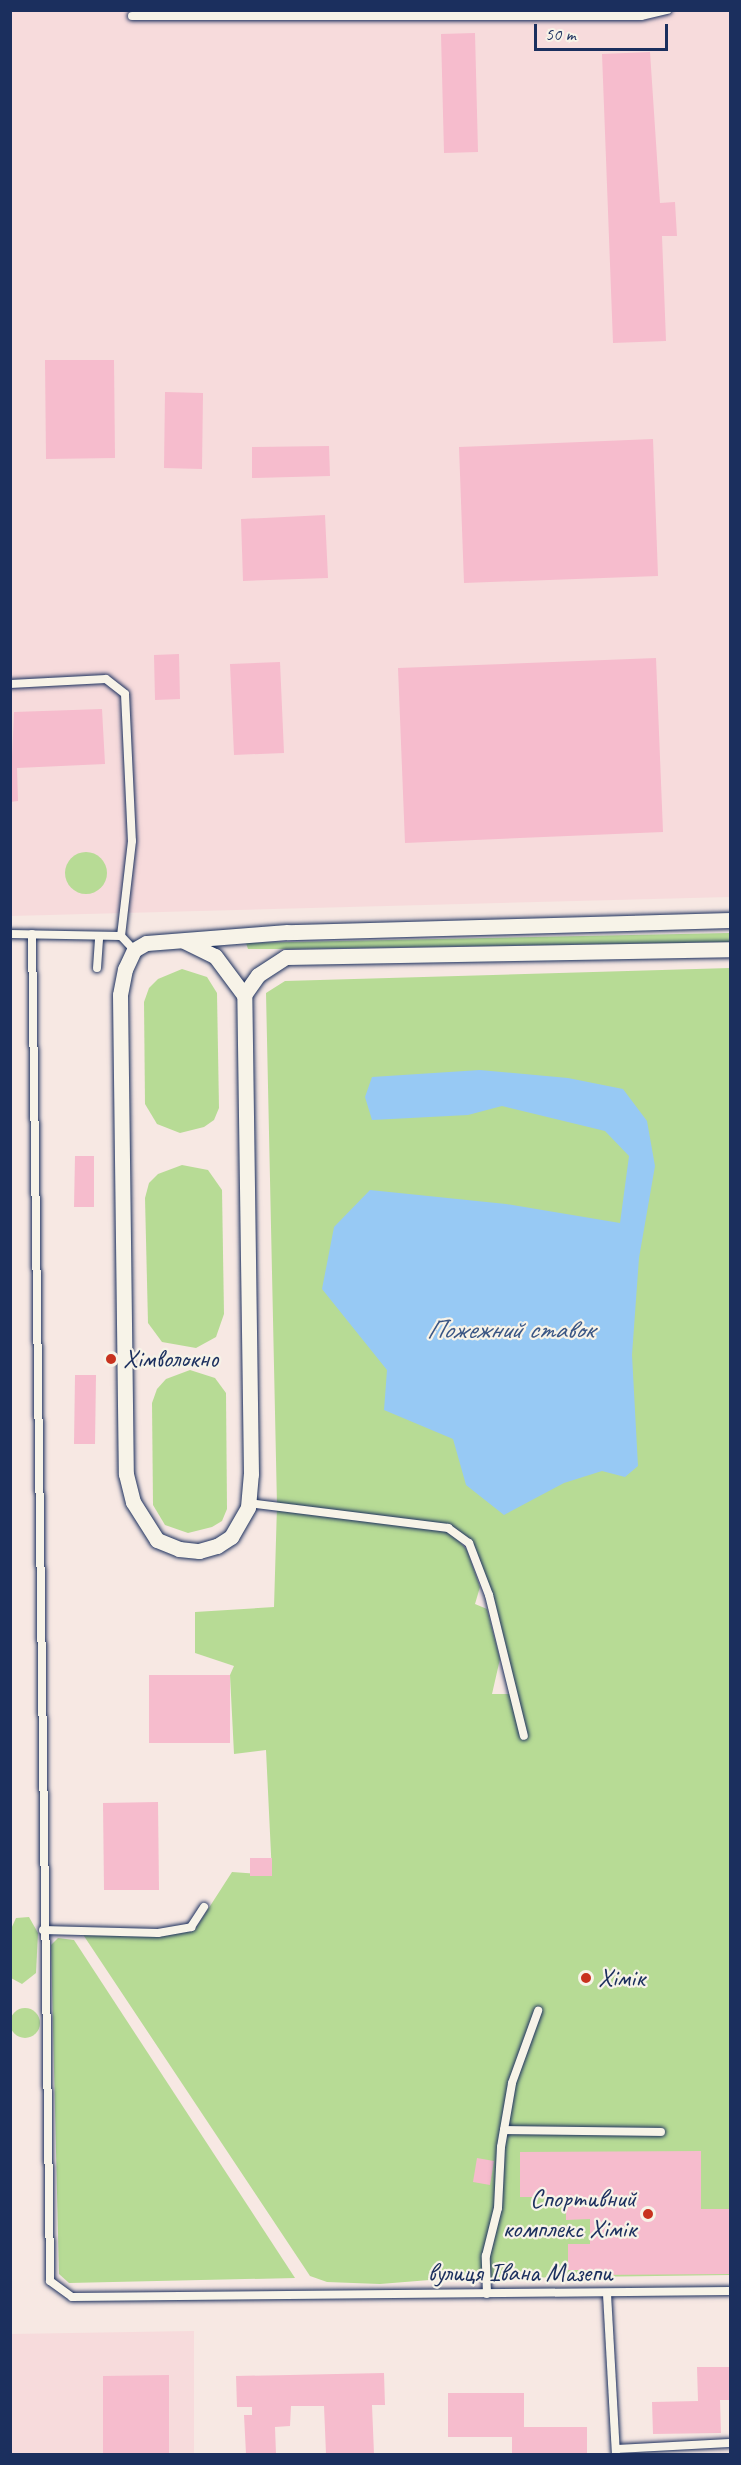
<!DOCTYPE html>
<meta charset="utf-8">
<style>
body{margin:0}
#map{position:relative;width:741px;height:2465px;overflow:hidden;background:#f7e8e3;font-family:Caveat,sans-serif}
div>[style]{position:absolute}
.built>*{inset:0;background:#f7dbdc}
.green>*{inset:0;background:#b7db95}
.round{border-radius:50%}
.water>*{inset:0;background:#97c9f4}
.building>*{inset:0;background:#f6bccd}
.roads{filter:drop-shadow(0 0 2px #1b2f5e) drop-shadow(0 0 2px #1b2f5e)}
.service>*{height:8px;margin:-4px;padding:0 4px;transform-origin:4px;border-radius:4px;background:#f7f3e8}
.minor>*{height:15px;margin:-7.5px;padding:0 7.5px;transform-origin:7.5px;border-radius:7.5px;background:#f7f3e8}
.dots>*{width:16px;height:16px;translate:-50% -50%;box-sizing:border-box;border:3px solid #f7f3e8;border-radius:50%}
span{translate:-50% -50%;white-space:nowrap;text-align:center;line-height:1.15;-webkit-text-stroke:4.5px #f7f3e8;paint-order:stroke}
.poi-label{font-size:26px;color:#1b2f5e}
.left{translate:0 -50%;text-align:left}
.right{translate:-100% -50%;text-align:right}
.street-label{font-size:26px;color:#1b2f5e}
.water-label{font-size:27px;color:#3a5684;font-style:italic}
.frame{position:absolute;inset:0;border:12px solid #1b2f5e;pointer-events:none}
.scale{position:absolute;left:534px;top:24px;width:134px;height:27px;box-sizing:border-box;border:3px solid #1b2f5e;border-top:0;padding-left:8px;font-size:18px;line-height:21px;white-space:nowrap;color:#1b2f5e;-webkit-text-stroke:4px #f7f3e8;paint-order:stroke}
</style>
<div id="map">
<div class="built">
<div style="clip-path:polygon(10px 11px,729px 11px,730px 897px,11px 916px)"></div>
<div style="clip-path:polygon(194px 2331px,194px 2454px,11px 2454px,10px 2334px)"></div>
</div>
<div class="green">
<div class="round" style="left:65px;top:852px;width:42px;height:42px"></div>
<div style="clip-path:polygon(730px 933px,730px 942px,281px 949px,248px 949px,246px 943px)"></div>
<div style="clip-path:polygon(evenodd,730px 968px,730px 2275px,442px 2279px,380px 2284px,327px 2282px,310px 2276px,82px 1933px,156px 1936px,194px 1931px,232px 1872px,272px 1875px,266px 1750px,234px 1754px,230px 1675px,234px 1666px,195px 1653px,195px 1612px,274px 1607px,277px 1506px,266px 993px,285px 981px,730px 968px,450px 1531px,469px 1543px,489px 1595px,513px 1694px,492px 1694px,500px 1659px,487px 1609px,475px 1604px,480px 1587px,467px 1550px,450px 1531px)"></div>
<div style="clip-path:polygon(182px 969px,207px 977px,217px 993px,219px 1108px,214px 1120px,204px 1127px,180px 1133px,157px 1124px,145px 1104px,144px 1002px,149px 988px,158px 979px)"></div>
<div style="clip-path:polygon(182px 1165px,208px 1170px,222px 1190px,224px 1314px,216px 1337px,196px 1348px,162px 1342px,148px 1323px,145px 1198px,149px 1183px,158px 1174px)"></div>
<div style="clip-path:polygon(190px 1370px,215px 1378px,226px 1393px,227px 1509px,222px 1521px,212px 1527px,188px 1533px,165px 1525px,153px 1505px,152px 1403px,157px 1389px,166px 1379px)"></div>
<div style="clip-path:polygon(29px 1917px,38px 1933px,36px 1973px,22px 1984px,11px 1978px,11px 1929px,16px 1918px)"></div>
<div style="clip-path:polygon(58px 1938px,74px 1940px,295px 2278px,69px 2283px,59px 2274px,51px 1945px)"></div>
<div class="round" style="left:10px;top:2008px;width:30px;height:30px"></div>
</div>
<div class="water">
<div style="clip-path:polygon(480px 1070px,568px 1078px,623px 1089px,647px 1121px,655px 1166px,639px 1258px,632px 1355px,638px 1466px,625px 1477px,602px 1471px,564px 1483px,504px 1515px,466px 1485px,453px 1439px,384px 1410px,387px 1370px,322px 1289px,334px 1227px,370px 1190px,506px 1204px,620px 1223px,629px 1156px,605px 1131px,502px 1106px,468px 1115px,372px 1120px,365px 1097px,372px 1077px)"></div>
</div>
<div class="building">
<div style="clip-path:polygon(475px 33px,478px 152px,444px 153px,441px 34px)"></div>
<div style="clip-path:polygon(650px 52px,660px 203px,675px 202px,677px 236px,662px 236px,666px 341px,613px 343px,602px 54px)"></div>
<div style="clip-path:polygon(45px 360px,114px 360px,115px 458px,46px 459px)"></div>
<div style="clip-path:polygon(165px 392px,203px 393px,202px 469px,164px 468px)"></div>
<div style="clip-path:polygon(653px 439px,658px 576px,464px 583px,459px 447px)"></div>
<div style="clip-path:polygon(329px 446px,330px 476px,252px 478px,252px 447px)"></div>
<div style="clip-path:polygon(325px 515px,328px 578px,243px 581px,241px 519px)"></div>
<div style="clip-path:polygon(179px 654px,180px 699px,155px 700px,154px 655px)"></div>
<div style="clip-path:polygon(656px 658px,663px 832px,405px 843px,398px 668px)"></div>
<div style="clip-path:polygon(280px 662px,284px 753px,234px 755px,230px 664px)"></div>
<div style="clip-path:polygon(102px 709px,105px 764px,17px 768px,18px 801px,10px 802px,14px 712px)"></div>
<div style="clip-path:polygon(75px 1156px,94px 1156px,94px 1207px,74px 1207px)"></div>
<div style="clip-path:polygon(75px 1375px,96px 1375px,95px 1444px,74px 1444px)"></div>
<div style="clip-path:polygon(149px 1675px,230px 1675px,230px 1743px,149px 1743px)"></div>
<div style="clip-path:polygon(158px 1802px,159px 1890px,104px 1890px,103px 1803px)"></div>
<div style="clip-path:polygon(250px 1858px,272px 1858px,272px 1876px,250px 1876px)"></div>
<div style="clip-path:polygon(701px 2151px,701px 2209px,730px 2209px,730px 2274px,591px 2275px,591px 2270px,568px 2270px,568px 2244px,590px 2244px,590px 2219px,566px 2220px,566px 2197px,520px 2197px,520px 2152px)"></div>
<div style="clip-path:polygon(477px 2158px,494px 2161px,490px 2185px,473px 2182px)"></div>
<div style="clip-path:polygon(697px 2367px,730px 2367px,730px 2400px,720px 2400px,721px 2433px,653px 2434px,652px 2402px,698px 2401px)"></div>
<div style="clip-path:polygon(384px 2373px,385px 2405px,372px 2405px,374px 2454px,326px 2454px,324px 2406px,291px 2406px,290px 2426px,275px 2427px,276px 2454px,246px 2454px,244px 2415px,252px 2415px,252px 2407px,237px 2407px,236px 2376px)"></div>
<div style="clip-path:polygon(169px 2375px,169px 2454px,103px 2454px,103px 2376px)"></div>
<div style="clip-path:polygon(448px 2393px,524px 2393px,524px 2427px,587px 2427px,587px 2454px,512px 2454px,512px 2437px,448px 2437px)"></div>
</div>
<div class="roads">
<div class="service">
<div style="left:132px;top:16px;width:509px"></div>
<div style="left:641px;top:16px;width:27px;rotate:-13deg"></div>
<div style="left:10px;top:684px;width:96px;rotate:-3deg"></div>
<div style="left:106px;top:679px;width:24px;rotate:38deg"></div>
<div style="left:125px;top:694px;width:147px;rotate:87.3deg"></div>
<div style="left:132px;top:841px;width:96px;rotate:96.6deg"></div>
<div style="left:10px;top:934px;width:111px;rotate:1deg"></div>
<div style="left:121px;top:936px;width:19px;rotate:47deg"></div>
<div style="left:32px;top:934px;width:1347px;rotate:89.23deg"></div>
<div style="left:50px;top:2281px;width:27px;rotate:36deg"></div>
<div style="left:72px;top:2297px;width:658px;rotate:-0.52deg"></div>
<div style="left:97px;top:968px;width:32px;rotate:-86deg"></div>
<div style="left:248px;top:1503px;width:202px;rotate:7.1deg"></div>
<div style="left:448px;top:1528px;width:26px;rotate:36deg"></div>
<div style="left:469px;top:1543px;width:56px;rotate:69deg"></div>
<div style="left:489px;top:1595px;width:145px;rotate:76.1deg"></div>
<div style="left:43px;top:1930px;width:115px;rotate:1.5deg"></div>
<div style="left:158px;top:1933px;width:34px;rotate:-10deg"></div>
<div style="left:191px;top:1927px;width:24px;rotate:-57deg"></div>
<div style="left:504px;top:2130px;width:157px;rotate:0.7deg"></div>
<div style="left:487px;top:2294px;width:38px;rotate:-92deg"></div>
<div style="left:486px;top:2256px;width:49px;rotate:-76deg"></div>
<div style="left:498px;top:2208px;width:61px;rotate:-87.2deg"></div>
<div style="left:501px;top:2147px;width:65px;rotate:-80.2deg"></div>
<div style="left:512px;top:2083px;width:77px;rotate:-70.1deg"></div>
<div style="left:607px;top:2294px;width:160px;rotate:86.8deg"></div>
<div style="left:616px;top:2449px;width:114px;rotate:-3deg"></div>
</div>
<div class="minor">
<div style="left:730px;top:920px;width:443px;rotate:178.4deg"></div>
<div style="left:287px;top:932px;width:141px;rotate:175.5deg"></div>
<div style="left:146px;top:943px;width:14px;rotate:150deg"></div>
<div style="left:134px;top:950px;width:21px;rotate:115deg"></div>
<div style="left:125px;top:969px;width:26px;rotate:101deg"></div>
<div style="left:120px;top:995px;width:479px;rotate:89.3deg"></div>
<div style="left:126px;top:1474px;width:29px;rotate:76deg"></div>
<div style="left:133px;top:1502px;width:45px;rotate:57.7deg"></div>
<div style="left:157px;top:1540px;width:24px;rotate:22deg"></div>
<div style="left:179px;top:1549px;width:20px;rotate:6deg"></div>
<div style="left:199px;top:1551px;width:19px;rotate:-16deg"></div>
<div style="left:217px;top:1546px;width:17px;rotate:-33deg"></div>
<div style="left:231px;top:1537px;width:34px;rotate:-60deg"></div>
<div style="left:248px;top:1507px;width:33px;rotate:-85deg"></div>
<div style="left:251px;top:1474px;width:479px;rotate:-90.8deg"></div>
<div style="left:244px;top:995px;width:24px;rotate:-55deg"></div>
<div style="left:258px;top:975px;width:33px;rotate:-33deg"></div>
<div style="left:286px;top:957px;width:444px;rotate:-1deg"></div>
<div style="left:184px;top:941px;width:34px;rotate:26deg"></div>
<div style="left:215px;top:956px;width:49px;rotate:53.4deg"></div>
</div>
</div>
<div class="dots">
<div style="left:111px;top:1359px;background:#c8321e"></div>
<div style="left:586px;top:1978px;background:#c8321e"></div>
<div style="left:648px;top:2214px;background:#c8321e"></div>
</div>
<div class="poi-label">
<span class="left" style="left:123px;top:1359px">Хімволокно</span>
<span class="left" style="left:598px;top:1978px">Хімік</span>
<span class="right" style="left:636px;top:2214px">Спортивний<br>комплекс Хімік</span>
</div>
<div class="street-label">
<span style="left:520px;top:2273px">вулиця Івана Мазепи</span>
</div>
<div class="water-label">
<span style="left:510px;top:1330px">Пожежний ставок</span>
</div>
<div class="frame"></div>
<div class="scale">50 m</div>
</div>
